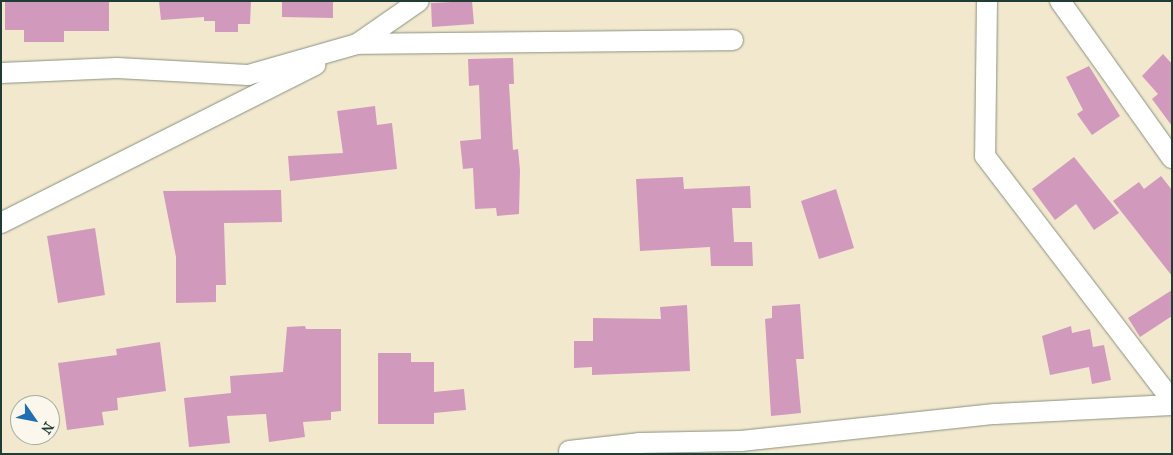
<!DOCTYPE html>
<style>
body{margin:0}
#map{position:relative;width:1173px;height:455px;overflow:hidden;background:#f2e8ce;font-family:"IM FELL French Canon",serif}
div>[style]{position:absolute}
.building>*{inset:0;background:#d19abd}
.roads{filter:drop-shadow(0 0 1px #889281) drop-shadow(0 0 1px #889281)}
.minor>*{height:20px;margin:-10px;padding:0 10px;transform-origin:10px;border-radius:10px;background:#fff}
span{translate:-50% -50%;white-space:nowrap;text-align:center;line-height:1.15;-webkit-text-stroke:4.5px #fbf7ec;paint-order:stroke}
.frame{position:absolute;inset:0;border:2px solid #1f3d34;pointer-events:none}
.north{position:absolute;left:10px;top:395px;width:50px;height:50px;box-sizing:border-box;background:#fbf7ec;border:1px solid #a3ada2;border-radius:50%;rotate:123deg;font-size:14px;font-weight:700;line-height:20px;text-align:center;color:#1f3d34}
.north::after{content:'';display:block;margin:auto;width:18px;height:22px;background:#1f6fb2;clip-path:polygon(50% 0,100% 100%,50% 72%,0 100%)}
</style>
<div id="map">
<div class="building">
<div style="clip-path:polygon(5px 1px,109px 1px,109px 31px,64px 31px,64px 42px,24px 42px,24px 30px,5px 30px)"></div>
<div style="clip-path:polygon(159px 1px,251px 1px,250px 24px,238px 24px,238px 32px,215px 32px,215px 21px,204px 21px,204px 17px,161px 20px)"></div>
<div style="clip-path:polygon(282px 1px,333px 1px,333px 18px,282px 17px)"></div>
<div style="clip-path:polygon(472px 1px,474px 24px,432px 27px,431px 3px)"></div>
<div style="clip-path:polygon(1163px 54px,1172px 64px,1172px 126px,1152px 99px,1158px 94px,1142px 76px)"></div>
<div style="clip-path:polygon(513px 58px,514px 84px,509px 84px,513px 150px,518px 149px,520px 170px,519px 214px,497px 216px,496px 208px,475px 209px,473px 168px,463px 169px,460px 141px,481px 139px,479px 85px,469px 86px,468px 59px)"></div>
<div style="clip-path:polygon(1089px 66px,1120px 116px,1092px 135px,1077px 114px,1083px 110px,1066px 77px)"></div>
<div style="clip-path:polygon(375px 106px,377px 125px,392px 123px,397px 169px,290px 181px,288px 156px,343px 153px,337px 111px)"></div>
<div style="clip-path:polygon(1074px 157px,1119px 213px,1094px 230px,1076px 204px,1055px 220px,1032px 189px)"></div>
<div style="clip-path:polygon(1161px 176px,1172px 190px,1172px 276px,1113px 201px,1139px 182px,1144px 189px)"></div>
<div style="clip-path:polygon(683px 177px,684px 189px,750px 186px,751px 208px,732px 208px,734px 242px,752px 242px,753px 266px,711px 266px,710px 247px,640px 251px,636px 179px)"></div>
<div style="clip-path:polygon(836px 189px,854px 248px,819px 259px,801px 201px)"></div>
<div style="clip-path:polygon(281px 190px,282px 222px,224px 223px,226px 285px,216px 285px,216px 302px,176px 303px,176px 257px,163px 191px)"></div>
<div style="clip-path:polygon(95px 228px,105px 295px,58px 303px,47px 236px)"></div>
<div style="clip-path:polygon(1172px 290px,1172px 316px,1140px 337px,1128px 318px)"></div>
<div style="clip-path:polygon(800px 304px,804px 359px,796px 359px,801px 413px,771px 416px,765px 319px,772px 318px,772px 306px)"></div>
<div style="clip-path:polygon(687px 305px,690px 371px,592px 375px,592px 367px,574px 368px,574px 341px,593px 341px,593px 318px,661px 319px,660px 307px)"></div>
<div style="clip-path:polygon(305px 326px,306px 329px,341px 329px,341px 411px,331px 412px,331px 420px,303px 422px,305px 437px,269px 442px,266px 414px,227px 416px,230px 443px,189px 447px,184px 398px,231px 393px,230px 376px,283px 372px,287px 327px)"></div>
<div style="clip-path:polygon(1071px 326px,1072px 333px,1090px 329px,1093px 347px,1104px 345px,1111px 380px,1092px 384px,1089px 367px,1050px 375px,1042px 336px)"></div>
<div style="clip-path:polygon(160px 342px,166px 391px,117px 398px,118px 410px,102px 412px,104px 425px,67px 430px,58px 363px,117px 355px,116px 349px)"></div>
<div style="clip-path:polygon(378px 353px,411px 353px,411px 362px,434px 362px,434px 392px,464px 389px,466px 410px,434px 413px,434px 424px,378px 424px)"></div>
</div>
<div class="roads">
<div class="minor">
<div style="left:987px;top:1px;width:155px;rotate:90.7deg"></div>
<div style="left:985px;top:156px;width:308px;rotate:52.6deg"></div>
<div style="left:1060px;top:1px;width:193px;rotate:54.5deg"></div>
<div style="left:357px;top:44px;width:75px;rotate:-34.7deg"></div>
<div style="left:1px;top:73px;width:116px;rotate:-2.5deg"></div>
<div style="left:117px;top:68px;width:131px;rotate:3.1deg"></div>
<div style="left:248px;top:75px;width:113px;rotate:-15.9deg"></div>
<div style="left:357px;top:44px;width:376px;rotate:-0.6deg"></div>
<div style="left:1px;top:223px;width:352px;rotate:-26.7deg"></div>
<div style="left:569px;top:451px;width:70px;rotate:-6.5deg"></div>
<div style="left:639px;top:443px;width:102px;rotate:-1.1deg"></div>
<div style="left:741px;top:441px;width:255px;rotate:-6.1deg"></div>
<div style="left:995px;top:414px;width:177px;rotate:-2.9deg"></div>
</div>
</div>
<div class="frame"></div>
<div class="north">N</div>
</div>
